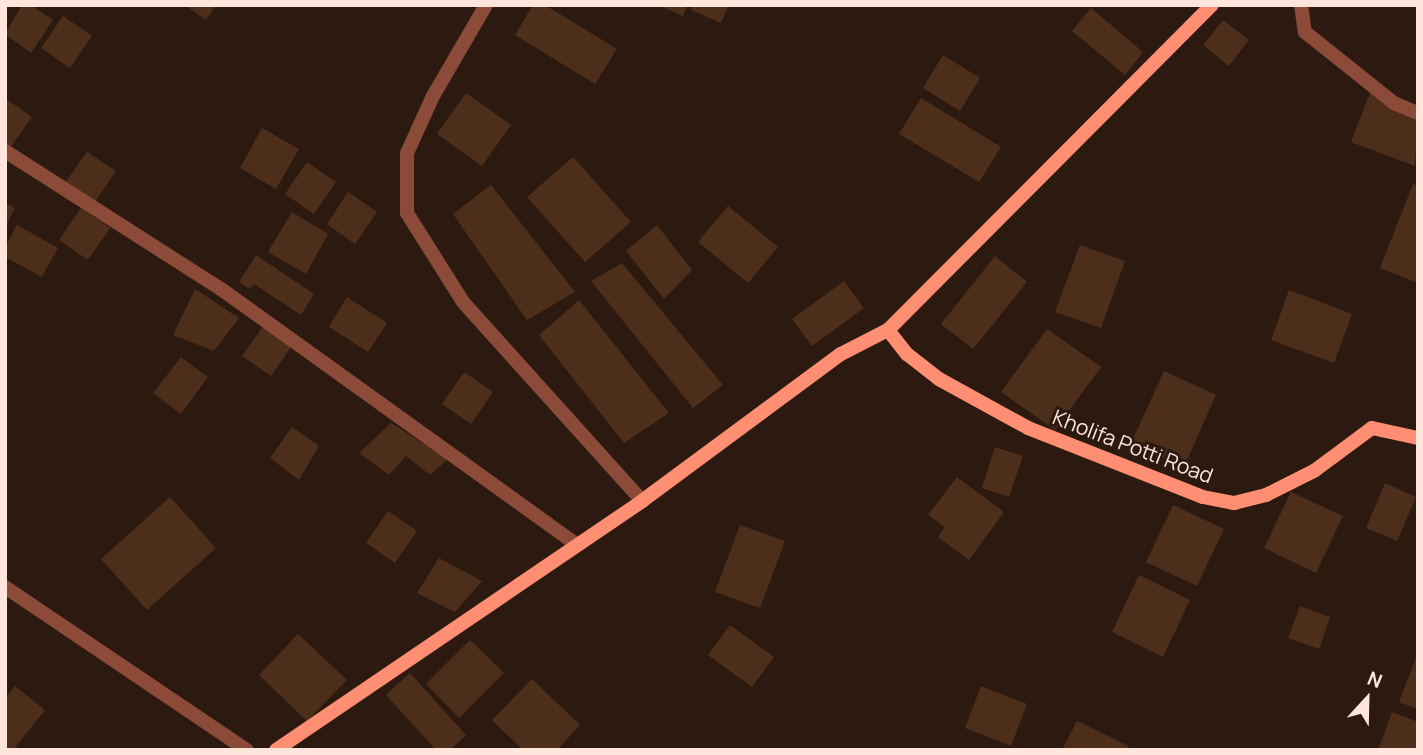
<!DOCTYPE html>
<style>
body{margin:0}
#map{position:relative;width:1423px;height:755px;overflow:hidden;background:#2c1a10;font-family:Manrope,sans-serif}
div>[style]{position:absolute}
.building>*{inset:0;background:#4d2e1b}
.street>*{height:14px;margin:-7px;padding:0 7px;transform-origin:7px;border-radius:7px;background:#8c4b39}
.secondary>*{height:14px;margin:-7px;padding:0 7px;transform-origin:7px;border-radius:7px;background:#ff8e72}
span{translate:-50% -50%;white-space:nowrap;text-align:center;line-height:1.15;-webkit-text-stroke:6px #2c1a10;paint-order:stroke}
.street-label{font-size:21px;color:#ffe5db}
.frame{position:absolute;inset:0;border:7px solid #ffe5db;pointer-events:none}
.north{position:absolute;left:1332px;top:664px;width:70px;height:70px;-webkit-text-stroke:5px #2c1a10;paint-order:stroke;rotate:22deg;font-size:19px;font-weight:700;line-height:28px;text-align:center;color:#ffe5db}
.north::after{content:'';display:block;margin:auto;width:24px;height:32px;background:#ffe5db;clip-path:polygon(50% 0,100% 100%,50% 72%,0 100%)}
</style>
<div id="map">
<div class="building">
<div style="clip-path:polygon(22px 5px,31px 5px,53px 20px,31px 53px,5px 34px)"></div>
<div style="clip-path:polygon(185px 5px,216px 5px,206px 20px)"></div>
<div style="clip-path:polygon(533px 5px,545px 5px,617px 49px,595px 84px,515px 35px)"></div>
<div style="clip-path:polygon(658px 5px,687px 5px,683px 16px)"></div>
<div style="clip-path:polygon(693px 5px,729px 5px,721px 23px,691px 10px)"></div>
<div style="clip-path:polygon(1091px 8px,1143px 52px,1125px 75px,1072px 31px)"></div>
<div style="clip-path:polygon(63px 16px,92px 36px,70px 68px,41px 48px)"></div>
<div style="clip-path:polygon(1223px 20px,1249px 40px,1229px 66px,1203px 45px)"></div>
<div style="clip-path:polygon(943px 55px,980px 78px,960px 111px,923px 88px)"></div>
<div style="clip-path:polygon(466px 93px,511px 125px,482px 166px,437px 134px)"></div>
<div style="clip-path:polygon(1370px 93px,1418px 111px,1415px 166px,1351px 142px)"></div>
<div style="clip-path:polygon(5px 98px,32px 117px,10px 148px,5px 145px)"></div>
<div style="clip-path:polygon(921px 98px,1001px 147px,979px 182px,899px 134px)"></div>
<div style="clip-path:polygon(262px 128px,299px 149px,276px 189px,240px 168px)"></div>
<div style="clip-path:polygon(87px 152px,116px 171px,94px 203px,65px 183px)"></div>
<div style="clip-path:polygon(573px 157px,631px 222px,585px 262px,527px 197px)"></div>
<div style="clip-path:polygon(307px 162px,336px 182px,314px 214px,285px 194px)"></div>
<div style="clip-path:polygon(1413px 184px,1418px 186px,1418px 283px,1380px 268px)"></div>
<div style="clip-path:polygon(491px 185px,575px 292px,527px 320px,453px 214px)"></div>
<div style="clip-path:polygon(348px 192px,377px 212px,355px 244px,327px 224px)"></div>
<div style="clip-path:polygon(5px 203px,15px 208px,5px 228px)"></div>
<div style="clip-path:polygon(728px 206px,778px 247px,748px 283px,698px 242px)"></div>
<div style="clip-path:polygon(81px 208px,110px 228px,88px 260px,59px 240px)"></div>
<div style="clip-path:polygon(292px 212px,328px 234px,306px 274px,268px 252px)"></div>
<div style="clip-path:polygon(17px 225px,58px 248px,42px 277px,5px 257px,5px 247px)"></div>
<div style="clip-path:polygon(657px 225px,692px 270px,664px 299px,626px 251px)"></div>
<div style="clip-path:polygon(1080px 245px,1125px 261px,1101px 328px,1055px 312px)"></div>
<div style="clip-path:polygon(256px 255px,314px 294px,301px 315px,254px 284px,250px 289px,239px 282px)"></div>
<div style="clip-path:polygon(995px 256px,1027px 282px,973px 349px,941px 324px)"></div>
<div style="clip-path:polygon(622px 263px,723px 385px,693px 408px,591px 281px)"></div>
<div style="clip-path:polygon(844px 281px,864px 308px,812px 346px,792px 319px)"></div>
<div style="clip-path:polygon(195px 289px,239px 318px,214px 351px,173px 335px)"></div>
<div style="clip-path:polygon(1289px 290px,1352px 314px,1334px 363px,1271px 340px)"></div>
<div style="clip-path:polygon(347px 297px,387px 323px,368px 352px,329px 327px)"></div>
<div style="clip-path:polygon(579px 300px,669px 413px,624px 443px,539px 335px)"></div>
<div style="clip-path:polygon(264px 325px,293px 344px,271px 376px,242px 356px)"></div>
<div style="clip-path:polygon(1047px 329px,1101px 367px,1055px 430px,1001px 392px)"></div>
<div style="clip-path:polygon(181px 357px,208px 377px,181px 414px,153px 393px)"></div>
<div style="clip-path:polygon(1164px 371px,1216px 395px,1184px 467px,1131px 443px)"></div>
<div style="clip-path:polygon(464px 372px,493px 392px,471px 424px,442px 404px)"></div>
<div style="clip-path:polygon(391px 423px,448px 459px,430px 475px,406px 456px,389px 475px,359px 453px)"></div>
<div style="clip-path:polygon(292px 427px,319px 446px,299px 480px,270px 458px)"></div>
<div style="clip-path:polygon(995px 447px,1023px 456px,1009px 497px,982px 488px)"></div>
<div style="clip-path:polygon(957px 477px,1004px 512px,969px 560px,938px 537px,945px 527px,928px 515px)"></div>
<div style="clip-path:polygon(1385px 483px,1416px 497px,1397px 541px,1366px 528px)"></div>
<div style="clip-path:polygon(1291px 492px,1343px 516px,1316px 573px,1264px 548px)"></div>
<div style="clip-path:polygon(170px 497px,216px 548px,147px 610px,101px 559px)"></div>
<div style="clip-path:polygon(1173px 505px,1224px 529px,1197px 586px,1146px 562px)"></div>
<div style="clip-path:polygon(388px 511px,417px 531px,395px 563px,366px 543px)"></div>
<div style="clip-path:polygon(740px 525px,785px 541px,760px 608px,715px 592px)"></div>
<div style="clip-path:polygon(439px 558px,482px 581px,455px 612px,417px 593px)"></div>
<div style="clip-path:polygon(1139px 575px,1190px 600px,1163px 657px,1112px 632px)"></div>
<div style="clip-path:polygon(1300px 606px,1330px 617px,1319px 649px,1288px 638px)"></div>
<div style="clip-path:polygon(730px 625px,774px 657px,752px 687px,708px 655px)"></div>
<div style="clip-path:polygon(298px 634px,347px 680px,307px 721px,259px 675px)"></div>
<div style="clip-path:polygon(470px 640px,504px 673px,459px 718px,426px 684px)"></div>
<div style="clip-path:polygon(1416px 658px,1418px 659px,1418px 709px,1399px 702px)"></div>
<div style="clip-path:polygon(410px 673px,466px 735px,450px 750px,436px 750px,386px 695px)"></div>
<div style="clip-path:polygon(532px 679px,580px 725px,557px 750px,523px 750px,492px 720px)"></div>
<div style="clip-path:polygon(15px 686px,45px 710px,13px 750px,5px 750px,5px 698px)"></div>
<div style="clip-path:polygon(981px 686px,1027px 704px,1011px 746px,965px 728px)"></div>
<div style="clip-path:polygon(1392px 712px,1418px 722px,1418px 750px,1378px 750px)"></div>
<div style="clip-path:polygon(1077px 721px,1129px 746px,1127px 750px,1062px 750px)"></div>
</div>
<div class="street">
<div style="left:486px;top:5px;width:105px;rotate:120.2deg"></div>
<div style="left:433px;top:96px;width:63px;rotate:114.5deg"></div>
<div style="left:407px;top:153px;width:60px;rotate:90deg"></div>
<div style="left:407px;top:213px;width:105px;rotate:57.8deg"></div>
<div style="left:463px;top:302px;width:268px;rotate:48deg"></div>
<div style="left:1301px;top:5px;width:27px;rotate:82deg"></div>
<div style="left:1305px;top:32px;width:114px;rotate:38.6deg"></div>
<div style="left:1394px;top:103px;width:26px;rotate:23deg"></div>
<div style="left:5px;top:151px;width:256px;rotate:32.6deg"></div>
<div style="left:221px;top:289px;width:438px;rotate:35.7deg"></div>
<div style="left:5px;top:587px;width:292px;rotate:34deg"></div>
</div>
<div class="secondary">
<div style="left:888px;top:330px;width:31px;rotate:52deg"></div>
<div style="left:907px;top:354px;width:41px;rotate:38deg"></div>
<div style="left:939px;top:379px;width:102px;rotate:28.8deg"></div>
<div style="left:1028px;top:428px;width:188px;rotate:21.5deg"></div>
<div style="left:1203px;top:497px;width:32px;rotate:11deg"></div>
<div style="left:1234px;top:503px;width:33px;rotate:-14deg"></div>
<div style="left:1266px;top:495px;width:54px;rotate:-26.6deg"></div>
<div style="left:1314px;top:471px;width:72px;rotate:-36.6deg"></div>
<div style="left:1372px;top:428px;width:47px;rotate:12.3deg"></div>
<div style="left:276px;top:750px;width:443px;rotate:-34.2deg"></div>
<div style="left:642px;top:501px;width:247px;rotate:-36.5deg"></div>
<div style="left:841px;top:354px;width:53px;rotate:-27.1deg"></div>
<div style="left:888px;top:330px;width:459px;rotate:-45.1deg"></div>
</div>
<div class="street-label">
<span style="left:1133px;top:446px;rotate:21deg">Kholifa Potti Road</span>
</div>
<div class="frame"></div>
<div class="north">N</div>
</div>
